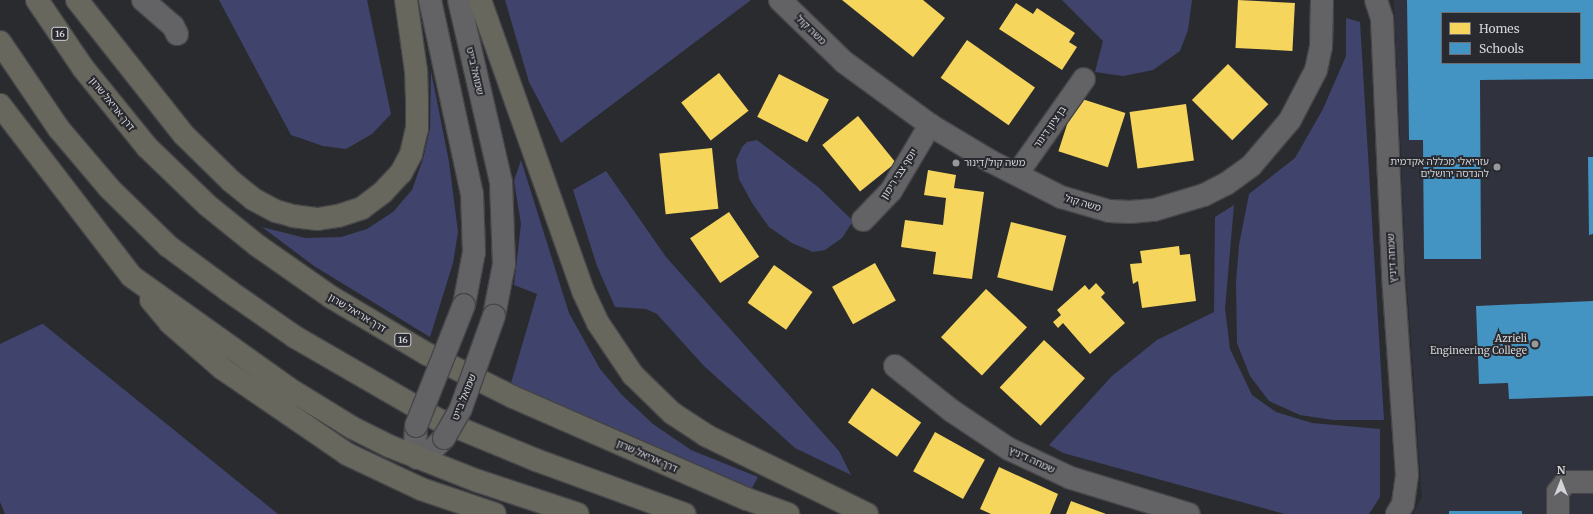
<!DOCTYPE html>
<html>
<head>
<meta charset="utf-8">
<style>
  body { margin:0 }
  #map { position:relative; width:1593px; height:514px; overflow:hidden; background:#2a2b2f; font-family:Merriweather,"Noto Sans Hebrew",serif }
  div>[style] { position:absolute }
  .built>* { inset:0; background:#30323d }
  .green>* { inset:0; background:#40446c }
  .homes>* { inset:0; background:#f6d55c; transform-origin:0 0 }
  .schools>* { inset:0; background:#4393c3; transform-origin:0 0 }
  .roads { filter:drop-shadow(1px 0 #464649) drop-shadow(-1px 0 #464649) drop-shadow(0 1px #464649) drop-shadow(0 -1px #464649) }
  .minor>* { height:22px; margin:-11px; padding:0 11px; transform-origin:11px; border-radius:11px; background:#636366 }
  .highway>* { height:22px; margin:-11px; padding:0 11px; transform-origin:11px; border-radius:11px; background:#67675e }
  .bridges { filter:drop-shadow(1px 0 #464649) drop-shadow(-1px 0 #464649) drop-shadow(0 1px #464649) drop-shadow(0 -1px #464649) }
  .minor-bridge>* { height:22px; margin:-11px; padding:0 11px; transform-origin:11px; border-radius:11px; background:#636366 }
  .dots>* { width:11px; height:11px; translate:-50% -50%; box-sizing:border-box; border:2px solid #292a30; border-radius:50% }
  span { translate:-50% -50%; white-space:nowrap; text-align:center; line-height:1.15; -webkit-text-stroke:4px #292a30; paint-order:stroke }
  .shield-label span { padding:1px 3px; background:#292a30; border:1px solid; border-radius:3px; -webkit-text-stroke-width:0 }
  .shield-label { font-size:9px; color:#d3d4d8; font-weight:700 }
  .street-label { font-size:10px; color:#d3d4d8 }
  .poi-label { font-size:10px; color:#d3d4d8 }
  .right { translate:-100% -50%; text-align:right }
  .left { translate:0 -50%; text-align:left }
  .legend { position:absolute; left:1441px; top:12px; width:140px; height:52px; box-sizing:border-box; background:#292a30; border:1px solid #6d6e73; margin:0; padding:5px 7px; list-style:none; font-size:12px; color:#d3d4d8 }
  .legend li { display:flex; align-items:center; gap:8px; height:20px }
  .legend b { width:20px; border:1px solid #6d6e73 }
  .north { position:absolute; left:1541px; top:462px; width:40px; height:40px; -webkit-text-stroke:3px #292a30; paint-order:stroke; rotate:0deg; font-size:11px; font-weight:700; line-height:16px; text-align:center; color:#d3d4d8 }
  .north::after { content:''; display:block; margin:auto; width:14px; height:18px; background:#d3d4d8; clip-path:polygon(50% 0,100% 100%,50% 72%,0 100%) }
</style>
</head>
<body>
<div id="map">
  <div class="built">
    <div style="clip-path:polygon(evenodd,1394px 0,1593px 0,1593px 514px,1413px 514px,1422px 497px,1406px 271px,1394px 0,1442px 13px,1580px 13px,1580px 63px,1442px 63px,1442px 13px)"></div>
  </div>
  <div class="green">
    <div style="clip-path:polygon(219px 0,367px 0,391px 114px,372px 134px,346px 149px,323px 146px,291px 135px)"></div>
    <div style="clip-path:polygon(505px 0,751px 0,561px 143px,529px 82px)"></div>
    <div style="clip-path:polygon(1062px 0,1192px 0,1188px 30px,1180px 51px,1153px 70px,1123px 76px,1095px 72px,1103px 41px)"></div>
    <div style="clip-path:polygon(1346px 18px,1360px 22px,1384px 420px,1333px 420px,1300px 415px,1269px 401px,1250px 376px,1237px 343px,1236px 282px,1239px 245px,1249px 194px,1295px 158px,1323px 109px,1346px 56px)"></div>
    <div style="clip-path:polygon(431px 71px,449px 162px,458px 232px,453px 263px,430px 337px,314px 266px,262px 227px,305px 238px,341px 237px,367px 229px,393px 212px,412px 190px,423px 159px,430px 129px)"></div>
    <div style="clip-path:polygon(757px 140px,818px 187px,853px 221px,842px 238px,825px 250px,813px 252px,792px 243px,769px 227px,752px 203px,739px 179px,736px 160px,742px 147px,747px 142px)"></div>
    <div style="clip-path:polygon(521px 160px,569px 313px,600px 369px,622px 395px,653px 424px,691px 450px,758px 477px,752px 488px,511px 383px,537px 294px,514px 285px,521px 224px,514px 181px)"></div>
    <div style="clip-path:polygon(606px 171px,666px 257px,839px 451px,851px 475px,795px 448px,704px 366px,657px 314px,646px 309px,615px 307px,597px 266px,573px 190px)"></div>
    <div style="clip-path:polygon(1234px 205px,1225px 309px,1230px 349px,1252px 395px,1276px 412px,1312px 423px,1380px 429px,1380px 497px,1369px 514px,1285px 514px,1063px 453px,1049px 445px,1112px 376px,1157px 340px,1214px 312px,1215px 217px)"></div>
    <div style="clip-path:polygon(42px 324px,43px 324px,278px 514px,5px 514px,0 502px,0 344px)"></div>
  </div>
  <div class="homes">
    <div style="clip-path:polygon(842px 0,923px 0,945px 18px,913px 57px)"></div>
    <div style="left:1238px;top:0;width:57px;height:48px;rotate:3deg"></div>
    <div style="clip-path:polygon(1016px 3px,1033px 14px,1037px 8px,1075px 33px,1069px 42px,1077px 47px,1062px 70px,999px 29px)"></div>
    <div style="left:967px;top:40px;width:83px;height:46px;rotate:35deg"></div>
    <div style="left:1228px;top:64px;width:57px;height:51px;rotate:45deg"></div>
    <div style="left:719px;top:73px;width:48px;height:48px;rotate:52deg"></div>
    <div style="left:779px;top:74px;width:56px;height:48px;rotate:27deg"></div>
    <div style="left:1076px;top:97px;width:52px;height:57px;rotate:18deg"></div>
    <div style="left:1186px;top:104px;width:57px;height:57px;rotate:82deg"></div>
    <div style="left:858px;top:116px;width:60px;height:46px;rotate:51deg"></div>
    <div style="left:712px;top:148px;width:61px;height:53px;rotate:84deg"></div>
    <div style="clip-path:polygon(928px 170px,956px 175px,954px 188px,984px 192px,972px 279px,933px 274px,936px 252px,901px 247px,905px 220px,943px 225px,946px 198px,924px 195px)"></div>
    <div style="left:729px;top:212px;width:54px;height:47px;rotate:56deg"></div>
    <div style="left:1011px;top:222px;width:57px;height:57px;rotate:14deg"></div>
    <div style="clip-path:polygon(1179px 246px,1180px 255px,1190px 254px,1196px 301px,1142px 308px,1138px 281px,1133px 284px,1130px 264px,1142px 263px,1140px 251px)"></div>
    <div style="left:875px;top:263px;width:43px;height:49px;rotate:61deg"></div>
    <div style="left:774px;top:265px;width:47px;height:46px;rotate:35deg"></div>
    <div style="clip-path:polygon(1096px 283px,1105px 293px,1101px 297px,1125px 323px,1090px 354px,1063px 323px,1058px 328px,1053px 322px,1061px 315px,1057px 310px,1085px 285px,1089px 290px)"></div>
    <div style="left:986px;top:289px;width:56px;height:66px;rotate:43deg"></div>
    <div style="left:1044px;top:340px;width:56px;height:65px;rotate:43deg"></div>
    <div style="left:872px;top:388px;width:60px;height:42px;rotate:35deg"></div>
    <div style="left:935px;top:432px;width:57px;height:45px;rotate:29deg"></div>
    <div style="clip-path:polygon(999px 467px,1058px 494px,1050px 514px,991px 514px,980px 509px)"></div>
    <div style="clip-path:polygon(1071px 501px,1106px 514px,1066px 514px)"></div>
  </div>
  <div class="schools">
    <div style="clip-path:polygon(evenodd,1407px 0,1593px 0,1593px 79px,1480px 80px,1481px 259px,1424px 259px,1423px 140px,1409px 140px,1407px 0,1442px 13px,1580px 13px,1580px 63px,1442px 63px,1442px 13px)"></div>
    <div style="clip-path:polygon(1588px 157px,1593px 157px,1593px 234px,1589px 235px)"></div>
    <div style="clip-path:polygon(1593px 301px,1593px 396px,1509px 399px,1508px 383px,1479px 384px,1476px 306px)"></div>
    <div style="left:1449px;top:511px;width:73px;height:3px"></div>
  </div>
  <div class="roads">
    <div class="minor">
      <div style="left:143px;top:0;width:40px;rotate:41deg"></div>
      <div style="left:173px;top:26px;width:9px;rotate:63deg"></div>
      <div style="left:430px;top:0;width:198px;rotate:77.8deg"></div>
      <div style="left:472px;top:194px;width:58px;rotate:88deg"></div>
      <div style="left:474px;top:252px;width:54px;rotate:100.7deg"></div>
      <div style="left:459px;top:0;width:187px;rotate:77deg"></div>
      <div style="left:501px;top:182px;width:82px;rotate:87.9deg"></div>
      <div style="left:504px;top:264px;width:53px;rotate:100.9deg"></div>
      <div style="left:780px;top:0;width:89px;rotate:44.1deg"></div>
      <div style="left:844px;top:62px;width:107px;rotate:36.2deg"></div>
      <div style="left:930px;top:125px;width:70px;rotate:31deg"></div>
      <div style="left:990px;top:161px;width:80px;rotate:26.9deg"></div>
      <div style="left:1061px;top:197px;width:50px;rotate:16.3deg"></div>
      <div style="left:1109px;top:211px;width:21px;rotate:3deg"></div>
      <div style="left:1130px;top:212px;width:24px;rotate:-5deg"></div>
      <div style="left:1154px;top:210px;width:52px;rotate:-16.7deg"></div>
      <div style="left:1204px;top:195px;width:25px;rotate:-27deg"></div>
      <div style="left:1226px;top:184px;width:31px;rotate:-36deg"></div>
      <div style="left:1251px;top:166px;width:60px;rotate:-49.7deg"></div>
      <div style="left:1290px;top:120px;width:56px;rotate:-62.5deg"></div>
      <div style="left:1316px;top:70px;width:24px;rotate:-78deg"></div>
      <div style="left:1321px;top:47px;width:47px;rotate:-88.8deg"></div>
      <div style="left:1376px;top:0;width:20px;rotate:72deg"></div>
      <div style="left:1382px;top:19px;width:256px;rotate:87.5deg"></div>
      <div style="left:1393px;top:275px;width:200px;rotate:86deg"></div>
      <div style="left:1407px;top:475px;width:29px;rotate:98deg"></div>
      <div style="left:1403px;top:504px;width:12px;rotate:121deg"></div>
      <div style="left:1017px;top:174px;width:116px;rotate:-54.8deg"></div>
      <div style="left:863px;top:220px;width:40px;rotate:-46deg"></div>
      <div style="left:891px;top:191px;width:77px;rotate:-59.4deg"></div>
      <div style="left:895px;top:366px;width:73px;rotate:38.3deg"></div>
      <div style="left:952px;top:411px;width:69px;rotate:33.7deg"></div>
      <div style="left:1009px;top:449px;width:68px;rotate:25.1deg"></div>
      <div style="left:1071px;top:478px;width:123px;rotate:17deg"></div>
      <div style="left:416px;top:426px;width:17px;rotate:93deg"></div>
      <div style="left:415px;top:443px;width:15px;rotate:82deg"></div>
      <div style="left:417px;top:458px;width:14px;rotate:-25deg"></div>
      <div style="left:430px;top:452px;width:20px;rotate:-45deg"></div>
      <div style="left:1558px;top:514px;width:22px;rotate:-90deg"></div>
      <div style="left:1558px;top:492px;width:13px;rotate:-51deg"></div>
      <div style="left:1566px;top:482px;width:27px"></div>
    </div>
    <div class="highway">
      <div style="left:37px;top:0;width:82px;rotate:55.9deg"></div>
      <div style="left:83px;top:68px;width:102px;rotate:51deg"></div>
      <div style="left:147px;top:147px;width:83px;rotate:44deg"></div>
      <div style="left:207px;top:205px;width:65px;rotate:38.8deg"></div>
      <div style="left:258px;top:246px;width:89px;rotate:34.9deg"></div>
      <div style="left:331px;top:297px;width:112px;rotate:30.7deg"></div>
      <div style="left:427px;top:354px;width:96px;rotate:26.6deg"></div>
      <div style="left:513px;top:397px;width:255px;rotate:23.6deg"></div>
      <div style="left:747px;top:499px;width:44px;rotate:20.1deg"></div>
      <div style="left:77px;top:0;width:172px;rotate:51.6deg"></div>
      <div style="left:184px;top:135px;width:66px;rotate:44.4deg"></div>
      <div style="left:231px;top:181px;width:28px;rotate:39deg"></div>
      <div style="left:253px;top:199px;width:26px;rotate:28deg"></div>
      <div style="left:276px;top:211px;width:18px;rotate:16deg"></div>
      <div style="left:293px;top:216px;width:25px;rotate:7deg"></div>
      <div style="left:318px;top:219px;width:20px;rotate:-9deg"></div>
      <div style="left:338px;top:216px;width:25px;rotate:-18deg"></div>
      <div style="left:362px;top:208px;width:26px;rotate:-37deg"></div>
      <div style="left:383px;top:192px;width:26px;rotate:-47deg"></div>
      <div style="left:401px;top:173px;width:21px;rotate:-62deg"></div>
      <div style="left:411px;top:154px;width:26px;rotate:-77deg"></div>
      <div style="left:417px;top:129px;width:30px;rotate:-90deg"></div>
      <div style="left:417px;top:99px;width:28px;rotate:-92deg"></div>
      <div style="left:416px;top:71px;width:72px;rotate:-98deg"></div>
      <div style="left:480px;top:0;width:309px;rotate:70.5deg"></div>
      <div style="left:583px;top:291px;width:35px;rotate:65deg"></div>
      <div style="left:598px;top:323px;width:63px;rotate:56.1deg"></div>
      <div style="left:633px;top:375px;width:54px;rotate:44.3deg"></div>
      <div style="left:672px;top:413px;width:42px;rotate:33.3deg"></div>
      <div style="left:707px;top:436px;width:178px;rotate:26deg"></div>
      <div style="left:0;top:42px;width:105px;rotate:55.9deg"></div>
      <div style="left:59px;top:129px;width:77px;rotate:49.7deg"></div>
      <div style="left:109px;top:188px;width:83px;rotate:44.5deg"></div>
      <div style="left:168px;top:246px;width:76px;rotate:36.4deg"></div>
      <div style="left:229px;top:291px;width:80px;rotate:34.9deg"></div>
      <div style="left:295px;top:337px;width:164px;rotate:30deg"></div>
      <div style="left:437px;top:419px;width:107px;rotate:22.5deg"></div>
      <div style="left:536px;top:460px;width:158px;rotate:20deg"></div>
      <div style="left:0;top:105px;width:215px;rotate:52.5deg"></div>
      <div style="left:131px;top:276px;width:193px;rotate:35.5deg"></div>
      <div style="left:288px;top:388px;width:76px;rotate:31.6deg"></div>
      <div style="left:353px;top:428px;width:40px;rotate:26.6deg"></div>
      <div style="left:389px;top:446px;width:96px;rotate:21.5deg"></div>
      <div style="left:478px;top:481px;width:105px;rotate:18.3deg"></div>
      <div style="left:151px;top:300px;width:30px;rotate:50deg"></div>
      <div style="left:170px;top:323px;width:70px;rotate:41deg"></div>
      <div style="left:223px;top:369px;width:150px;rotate:34.4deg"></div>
      <div style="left:347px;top:454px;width:82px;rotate:25.3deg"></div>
      <div style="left:421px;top:489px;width:78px;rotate:18.7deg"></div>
    </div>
  </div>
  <div class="bridges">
    <div class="minor-bridge">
      <div style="left:416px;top:426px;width:130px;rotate:-68.4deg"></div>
      <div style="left:444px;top:438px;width:34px;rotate:-60deg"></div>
      <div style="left:461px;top:408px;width:98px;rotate:-70.3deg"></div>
    </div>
  </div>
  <div class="dots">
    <div style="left:956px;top:163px;background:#98999d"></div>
    <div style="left:1497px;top:167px;background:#98999d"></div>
    <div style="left:1535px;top:344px;background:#98999d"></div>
  </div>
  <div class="shield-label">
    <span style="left:60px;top:34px">16</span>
    <span style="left:403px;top:340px">16</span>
  </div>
  <div class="street-label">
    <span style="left:811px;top:30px;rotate:44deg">משה קול</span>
    <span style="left:475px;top:71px;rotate:77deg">שמואל בייט</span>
    <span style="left:112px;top:104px;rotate:51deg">דרך אריאל שרון</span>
    <span style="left:1050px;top:127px;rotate:-55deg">בן ציון דינור</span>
    <span style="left:899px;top:174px;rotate:-57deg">יוסף צבי רימון</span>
    <span style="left:1083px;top:203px;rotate:16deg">משה קול</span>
    <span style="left:1392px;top:258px;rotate:-93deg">שמחה דיניץ</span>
    <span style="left:357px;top:313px;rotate:31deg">דרך אריאל שרון</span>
    <span style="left:464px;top:397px;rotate:-68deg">שמואל בייט</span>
    <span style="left:647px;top:456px;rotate:24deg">דרך אריאל שרון</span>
    <span style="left:1032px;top:460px;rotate:25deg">שמחה דיניץ</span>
  </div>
  <div class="poi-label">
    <span class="right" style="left:1489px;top:167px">עזריאלי מכללה אקדמית<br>להנדסה ירושלים</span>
    <span class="left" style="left:964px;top:163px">משה קול/דינור</span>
    <span class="right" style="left:1527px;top:344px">Azrieli<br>Engineering College</span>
  </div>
  <ul class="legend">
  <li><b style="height:11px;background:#f6d55c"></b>Homes</li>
  <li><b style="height:11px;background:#4393c3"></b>Schools</li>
  </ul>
  <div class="north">N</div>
</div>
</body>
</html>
